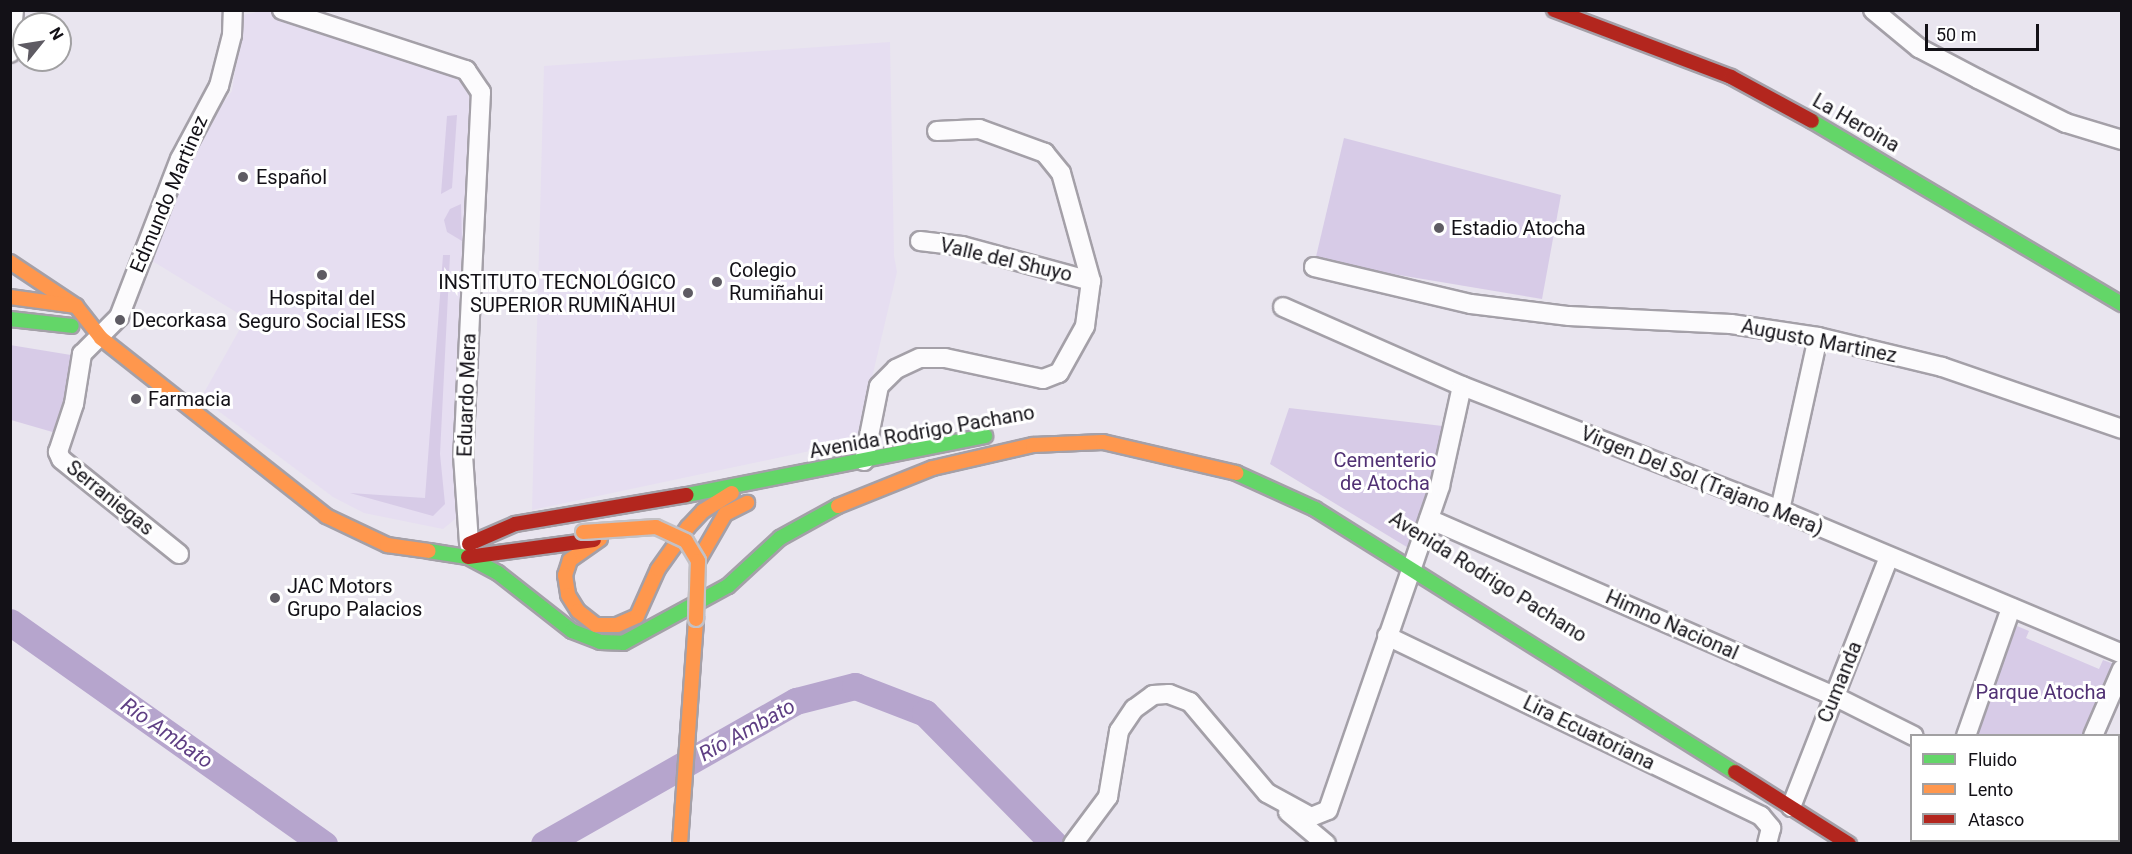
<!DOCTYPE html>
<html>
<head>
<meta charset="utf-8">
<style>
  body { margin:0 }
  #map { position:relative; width:2132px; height:854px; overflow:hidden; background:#e9e5ef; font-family:Roboto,sans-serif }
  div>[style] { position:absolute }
  .built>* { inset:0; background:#e6def1 }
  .green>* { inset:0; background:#d7cbe7 }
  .river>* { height:27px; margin:-13.5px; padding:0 13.5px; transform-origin:13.5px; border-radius:13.5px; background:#b6a5cd }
  .roads { filter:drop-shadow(2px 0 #a4a0a8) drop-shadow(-2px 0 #a4a0a8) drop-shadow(0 2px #a4a0a8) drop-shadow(0 -2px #a4a0a8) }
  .street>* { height:18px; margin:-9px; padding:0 9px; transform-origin:9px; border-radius:9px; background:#fcfbfd }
  .fast>* { height:14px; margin:-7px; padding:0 7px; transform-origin:7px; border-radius:7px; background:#63d668 }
  .slow>* { height:14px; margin:-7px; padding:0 7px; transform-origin:7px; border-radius:7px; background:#ff974d }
  .jam>* { height:14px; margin:-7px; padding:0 7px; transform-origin:7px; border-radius:7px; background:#b3261e }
  .bridges { filter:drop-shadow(2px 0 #c3c1c6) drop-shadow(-2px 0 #c3c1c6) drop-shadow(0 2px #c3c1c6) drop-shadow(0 -2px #c3c1c6) }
  .slow-bridge>* { height:14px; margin:-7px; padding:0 7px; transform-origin:7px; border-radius:7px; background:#ff974d }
  .dots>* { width:16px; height:16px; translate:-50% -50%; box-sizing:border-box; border:3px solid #fff; border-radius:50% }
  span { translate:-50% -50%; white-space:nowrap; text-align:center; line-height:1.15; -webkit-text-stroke:6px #fff; paint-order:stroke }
  .street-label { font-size:20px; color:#131117 }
  .poi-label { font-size:20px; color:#131117 }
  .left { translate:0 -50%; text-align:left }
  .right { translate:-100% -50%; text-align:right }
  .park-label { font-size:20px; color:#513174 }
  .water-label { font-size:21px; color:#5f3f84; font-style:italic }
  .frame { position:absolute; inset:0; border:12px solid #131117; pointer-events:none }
  .legend { position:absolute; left:1910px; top:734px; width:210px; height:108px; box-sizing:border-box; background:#fff; border:2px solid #a1a0a2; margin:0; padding:8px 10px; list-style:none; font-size:18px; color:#131117 }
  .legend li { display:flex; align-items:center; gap:12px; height:30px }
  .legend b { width:30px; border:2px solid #a1a0a2 }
  .north { position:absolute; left:12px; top:12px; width:60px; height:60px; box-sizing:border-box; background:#fff; border:2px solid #a1a0a2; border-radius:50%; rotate:60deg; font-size:16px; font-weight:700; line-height:24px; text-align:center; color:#131117 }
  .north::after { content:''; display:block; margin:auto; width:21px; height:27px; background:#5e5b63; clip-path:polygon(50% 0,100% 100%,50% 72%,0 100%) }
  .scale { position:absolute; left:1925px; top:24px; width:114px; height:27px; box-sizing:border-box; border:3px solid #131117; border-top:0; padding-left:8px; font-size:18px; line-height:21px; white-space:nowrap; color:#131117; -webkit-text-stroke:4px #fff; paint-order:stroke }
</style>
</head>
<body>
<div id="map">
  <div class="built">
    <div style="clip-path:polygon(266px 10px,464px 72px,479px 93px,460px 515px,443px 529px,364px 513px,333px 497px,201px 398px,246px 318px,144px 256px,183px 158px,232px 91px,243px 15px)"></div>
    <div style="clip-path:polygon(890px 42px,894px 256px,897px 272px,857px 441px,532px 510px,544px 66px)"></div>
    <div style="clip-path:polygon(2119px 838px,2121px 844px,1929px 844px,1930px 840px)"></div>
  </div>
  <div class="green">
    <div style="clip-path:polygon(457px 115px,452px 188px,441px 194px,447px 116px)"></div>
    <div style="clip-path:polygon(1344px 138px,1561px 195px,1542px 299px,1315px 261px)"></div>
    <div style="clip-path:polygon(461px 204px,462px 241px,447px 232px,444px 220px,450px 209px)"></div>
    <div style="clip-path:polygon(443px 255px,450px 255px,440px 454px,445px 504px,433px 516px,350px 493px,425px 498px)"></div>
    <div style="clip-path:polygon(10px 345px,77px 356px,56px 433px,11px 420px)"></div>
    <div style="clip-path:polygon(1289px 408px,1451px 427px,1415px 552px,1270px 464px)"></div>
    <div style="clip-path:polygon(2017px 626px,2029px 631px,2026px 638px,2099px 669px,2103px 660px,2114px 664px,2084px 735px,1972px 736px)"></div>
  </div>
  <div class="river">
    <div style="left:10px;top:622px;width:385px;rotate:35.3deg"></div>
    <div style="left:544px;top:844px;width:290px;rotate:-29.6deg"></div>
    <div style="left:796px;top:701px;width:61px;rotate:-14.3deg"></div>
    <div style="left:855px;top:686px;width:75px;rotate:21.1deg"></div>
    <div style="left:925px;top:713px;width:184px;rotate:45.4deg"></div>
  </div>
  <div class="roads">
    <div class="street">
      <div style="left:282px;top:10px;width:194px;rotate:18.1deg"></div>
      <div style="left:466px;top:70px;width:27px;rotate:56deg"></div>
      <div style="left:481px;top:92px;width:363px;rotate:92.8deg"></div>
      <div style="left:463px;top:455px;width:89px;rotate:86.1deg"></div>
      <div style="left:1873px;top:10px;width:60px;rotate:39.6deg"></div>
      <div style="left:1919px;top:48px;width:67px;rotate:27.7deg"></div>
      <div style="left:1978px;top:79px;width:98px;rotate:26.6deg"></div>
      <div style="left:2066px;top:123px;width:59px;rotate:16.9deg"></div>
      <div style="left:10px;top:53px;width:43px;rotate:-84.7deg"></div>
      <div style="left:920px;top:241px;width:42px;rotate:6.8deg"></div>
      <div style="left:962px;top:246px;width:134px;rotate:15.2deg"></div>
      <div style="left:1314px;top:267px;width:161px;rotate:13.3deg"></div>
      <div style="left:1471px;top:304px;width:99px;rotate:7deg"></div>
      <div style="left:1569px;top:316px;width:162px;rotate:2.8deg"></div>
      <div style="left:1731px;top:324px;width:88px;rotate:8.5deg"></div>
      <div style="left:1818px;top:337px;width:128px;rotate:13.6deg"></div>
      <div style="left:1942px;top:367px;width:190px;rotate:19deg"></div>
      <div style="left:1283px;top:307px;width:196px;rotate:23.8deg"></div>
      <div style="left:1462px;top:386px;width:341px;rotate:21.3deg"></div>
      <div style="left:1780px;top:510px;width:371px;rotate:22.8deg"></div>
      <div style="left:864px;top:461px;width:76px;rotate:-78.7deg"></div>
      <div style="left:879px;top:386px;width:24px;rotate:-45deg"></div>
      <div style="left:896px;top:369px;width:26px;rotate:-25deg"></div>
      <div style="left:920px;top:358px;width:25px"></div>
      <div style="left:945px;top:358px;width:100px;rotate:12.1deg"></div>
      <div style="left:1043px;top:379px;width:17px;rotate:-21deg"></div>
      <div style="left:1059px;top:373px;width:54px;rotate:-61deg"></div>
      <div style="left:1085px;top:326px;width:45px;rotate:-82.4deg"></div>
      <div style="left:1091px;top:281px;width:112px;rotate:-105.5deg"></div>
      <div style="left:1061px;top:173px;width:26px;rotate:-129deg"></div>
      <div style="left:1045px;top:153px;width:70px;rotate:-160deg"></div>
      <div style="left:979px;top:129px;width:42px;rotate:177.3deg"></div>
      <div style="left:1780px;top:510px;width:177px;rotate:-77.6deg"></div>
      <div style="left:1429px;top:519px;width:442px;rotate:23.6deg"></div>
      <div style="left:1834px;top:696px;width:89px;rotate:26.6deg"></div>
      <div style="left:179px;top:554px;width:151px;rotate:-141.2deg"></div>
      <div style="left:61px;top:459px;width:8px;rotate:-113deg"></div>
      <div style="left:58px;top:452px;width:51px;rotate:-71.6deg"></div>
      <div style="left:74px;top:404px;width:51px;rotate:-80.9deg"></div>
      <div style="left:82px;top:354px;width:52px;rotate:-45deg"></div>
      <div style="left:119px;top:317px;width:169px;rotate:-68.9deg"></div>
      <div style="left:180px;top:159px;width:83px;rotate:-61.9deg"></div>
      <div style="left:219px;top:86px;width:53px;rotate:-75.7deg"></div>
      <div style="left:232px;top:35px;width:25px;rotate:-88deg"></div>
      <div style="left:1387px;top:636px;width:415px;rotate:25.7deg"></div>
      <div style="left:1761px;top:816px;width:16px;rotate:50deg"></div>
      <div style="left:1771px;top:828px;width:16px;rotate:104deg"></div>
      <div style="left:1966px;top:736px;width:136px;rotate:-70.6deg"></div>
      <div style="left:2093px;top:736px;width:73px;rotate:-66.6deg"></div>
      <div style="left:1791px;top:807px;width:269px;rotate:-68.6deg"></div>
      <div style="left:1288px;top:812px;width:50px;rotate:40.1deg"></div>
      <div style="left:2118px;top:825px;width:4px;rotate:14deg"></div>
      <div style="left:1073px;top:844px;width:59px;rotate:-53.3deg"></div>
      <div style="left:1108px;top:797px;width:67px;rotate:-80.5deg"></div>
      <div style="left:1119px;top:731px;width:27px;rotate:-56deg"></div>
      <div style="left:1134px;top:709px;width:24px;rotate:-36deg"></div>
      <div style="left:1153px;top:695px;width:16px;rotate:-4deg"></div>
      <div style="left:1169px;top:694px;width:22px;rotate:21deg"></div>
      <div style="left:1190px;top:702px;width:119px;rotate:49.8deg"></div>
      <div style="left:1267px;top:793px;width:50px;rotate:28.6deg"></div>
      <div style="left:1311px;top:817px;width:18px;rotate:-22deg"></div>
      <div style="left:1328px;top:810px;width:343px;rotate:-70.9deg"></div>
      <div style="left:1440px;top:486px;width:102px;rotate:-77.6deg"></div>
      <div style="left:1922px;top:844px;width:4px;rotate:-63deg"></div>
    </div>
    <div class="fast">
      <div style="left:1812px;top:121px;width:360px;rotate:30.6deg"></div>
      <div style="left:10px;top:319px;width:62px;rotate:6.4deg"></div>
      <div style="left:1236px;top:473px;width:87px;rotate:24.5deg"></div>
      <div style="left:1315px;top:509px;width:496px;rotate:32.1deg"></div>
      <div style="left:687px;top:495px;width:304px;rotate:-11.2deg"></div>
      <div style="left:429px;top:551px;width:39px;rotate:9deg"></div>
      <div style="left:468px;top:557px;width:34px;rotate:28deg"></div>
      <div style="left:498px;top:573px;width:94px;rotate:38.1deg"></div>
      <div style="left:572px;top:631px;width:30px;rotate:21deg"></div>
      <div style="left:600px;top:642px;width:23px;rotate:2deg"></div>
      <div style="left:623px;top:643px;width:119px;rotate:-28.5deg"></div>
      <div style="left:728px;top:586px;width:71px;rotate:-42.7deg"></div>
      <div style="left:780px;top:538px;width:66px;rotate:-28.9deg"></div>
    </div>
    <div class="slow">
      <div style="left:10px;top:262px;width:79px;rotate:33.7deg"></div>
      <div style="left:76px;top:306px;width:41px;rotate:52deg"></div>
      <div style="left:101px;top:338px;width:287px;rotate:38.3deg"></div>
      <div style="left:326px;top:516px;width:68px;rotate:25.4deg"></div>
      <div style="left:387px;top:545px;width:42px;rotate:8.1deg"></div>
      <div style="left:10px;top:297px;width:67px;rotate:7.8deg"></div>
      <div style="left:838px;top:506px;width:102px;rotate:-21.8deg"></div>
      <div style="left:933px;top:468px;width:103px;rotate:-13deg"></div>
      <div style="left:1033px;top:445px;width:70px;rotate:-2.5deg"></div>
      <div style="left:1103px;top:442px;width:137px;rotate:13.1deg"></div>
      <div style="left:600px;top:539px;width:37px;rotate:145deg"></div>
      <div style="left:570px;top:560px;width:16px;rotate:108deg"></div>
      <div style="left:565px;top:575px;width:20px;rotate:81deg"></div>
      <div style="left:568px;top:595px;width:19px;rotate:58deg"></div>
      <div style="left:578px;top:611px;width:23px;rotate:38deg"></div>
      <div style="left:596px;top:625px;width:21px"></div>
      <div style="left:617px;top:625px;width:22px;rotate:-24deg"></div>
      <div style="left:637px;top:616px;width:51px;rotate:-65.9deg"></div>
      <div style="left:658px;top:569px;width:52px;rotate:-54.5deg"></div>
      <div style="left:688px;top:527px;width:22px;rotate:-47deg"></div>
      <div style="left:703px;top:511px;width:34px;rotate:-32deg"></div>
      <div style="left:698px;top:561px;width:54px;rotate:-60.1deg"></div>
      <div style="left:725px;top:514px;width:25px;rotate:-27deg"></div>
      <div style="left:680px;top:844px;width:226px;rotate:-85.9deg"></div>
    </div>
    <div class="jam">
      <div style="left:1554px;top:10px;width:189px;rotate:20.7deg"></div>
      <div style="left:1731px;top:77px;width:92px;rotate:28.5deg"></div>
      <div style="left:469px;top:544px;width:50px;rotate:-23.5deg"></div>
      <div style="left:515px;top:524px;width:174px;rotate:-9.6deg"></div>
      <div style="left:468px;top:557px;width:127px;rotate:-7.7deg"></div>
      <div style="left:1735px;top:772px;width:135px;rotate:32.3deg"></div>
    </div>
  </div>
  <div class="bridges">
    <div class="slow-bridge">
      <div style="left:583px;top:532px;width:73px;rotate:-3.9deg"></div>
      <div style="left:656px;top:527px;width:33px;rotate:25deg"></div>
      <div style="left:686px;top:541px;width:23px;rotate:59deg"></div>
      <div style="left:698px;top:561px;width:58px;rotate:92deg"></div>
    </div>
  </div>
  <div class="dots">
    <div style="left:243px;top:177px;background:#5e5b63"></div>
    <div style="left:1439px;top:228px;background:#5e5b63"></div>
    <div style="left:322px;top:275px;background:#5e5b63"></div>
    <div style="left:717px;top:282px;background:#5e5b63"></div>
    <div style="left:688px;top:293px;background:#5e5b63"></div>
    <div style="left:120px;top:320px;background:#5e5b63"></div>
    <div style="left:136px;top:399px;background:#5e5b63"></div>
    <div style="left:275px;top:598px;background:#5e5b63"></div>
  </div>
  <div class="street-label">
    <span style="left:1856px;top:123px;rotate:30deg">La Heroina</span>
    <span style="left:169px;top:194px;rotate:-67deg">Edmundo Martinez</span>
    <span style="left:1006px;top:260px;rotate:13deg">Valle del Shuyo</span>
    <span style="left:1819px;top:341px;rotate:11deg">Augusto Martinez</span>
    <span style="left:467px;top:395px;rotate:-88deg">Eduardo Mera</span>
    <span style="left:922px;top:432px;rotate:-10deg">Avenida Rodrigo Pachano</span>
    <span style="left:1702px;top:481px;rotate:22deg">Virgen Del Sol (Trajano Mera)</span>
    <span style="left:110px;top:498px;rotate:39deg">Serraniegas</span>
    <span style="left:1488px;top:577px;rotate:32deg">Avenida Rodrigo Pachano</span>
    <span style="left:1672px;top:625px;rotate:24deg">Himno Nacional</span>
    <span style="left:1840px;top:682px;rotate:-68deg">Cumanda</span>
    <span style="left:1589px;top:733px;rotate:26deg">Lira Ecuatoriana</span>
  </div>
  <div class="poi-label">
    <span class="left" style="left:256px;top:177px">Español</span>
    <span class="left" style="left:1451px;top:228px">Estadio Atocha</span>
    <span class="left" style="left:729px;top:282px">Colegio<br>Rumiñahui</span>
    <span class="right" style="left:676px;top:294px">INSTITUTO TECNOLÓGICO<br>SUPERIOR RUMIÑAHUI</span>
    <span style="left:322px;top:310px">Hospital del<br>Seguro Social IESS</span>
    <span class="left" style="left:132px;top:320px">Decorkasa</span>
    <span class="left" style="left:148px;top:399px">Farmacia</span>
    <span class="left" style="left:287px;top:598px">JAC Motors<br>Grupo Palacios</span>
  </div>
  <div class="park-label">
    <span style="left:1385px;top:472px">Cementerio<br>de Atocha</span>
    <span style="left:2041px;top:692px">Parque Atocha</span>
  </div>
  <div class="water-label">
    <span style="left:747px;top:730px;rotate:-29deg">Río Ambato</span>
    <span style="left:167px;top:733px;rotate:35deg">Río Ambato</span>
  </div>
  <div class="frame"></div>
  <ul class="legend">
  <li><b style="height:8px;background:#63d668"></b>Fluido</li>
  <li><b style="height:8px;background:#ff974d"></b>Lento</li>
  <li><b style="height:8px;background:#b3261e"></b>Atasco</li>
  </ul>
  <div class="north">N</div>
  <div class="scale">50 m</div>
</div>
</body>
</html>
